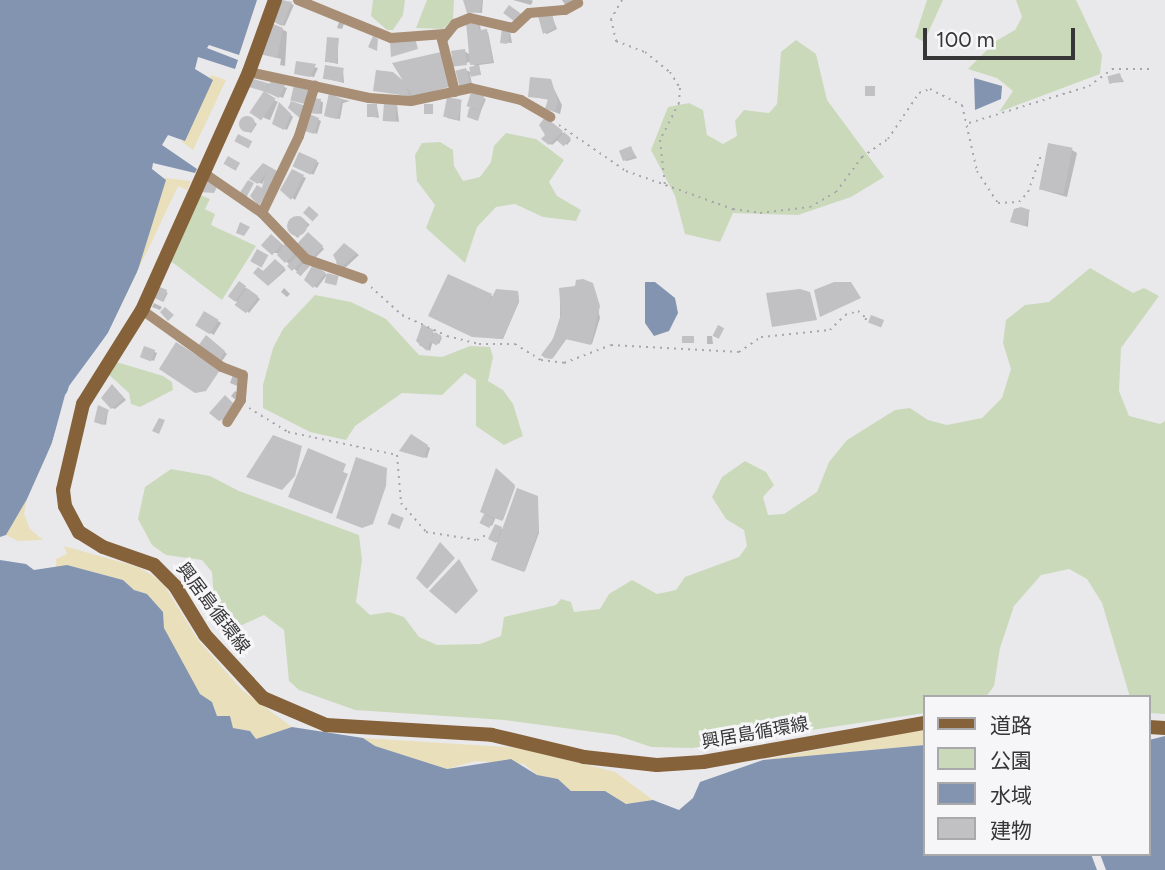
<!DOCTYPE html>
<html>
<head>
<meta charset="utf-8">
<style>
  body { margin:0 }
  #map { position:relative; width:1165px; height:870px; overflow:hidden; background:#e9e9eb; font-family:Figtree,"Noto Sans JP",sans-serif }
  div>[style] { position:absolute }
  .green>* { inset:0; background:#cbd9bb }
  .sand>* { inset:0; background:#e9dfba }
  .water>* { inset:0; background:#8394b0 }
  .pier>* { inset:0; background:#e9e9eb }
  .shadow>* { inset:0; background:#0003; transform-origin:0 0 }
  .building>* { inset:0; background:#c1c1c4; transform-origin:0 0 }
  .round { border-radius:50% }
  .path>* { height:2px; margin-top:-1px; transform-origin:0; background:repeating-linear-gradient(90deg,#a8a8aa 0 2px,transparent 0 7px) }
  .minor>* { height:10px; margin:-5px; padding:0 5px; transform-origin:5px; border-radius:5px; background:#a78e74 }
  .secondary>* { height:14px; margin:-7px; padding:0 7px; transform-origin:7px; border-radius:7px; background:#86623b }
  span { translate:-50% -50%; white-space:nowrap; text-align:center; line-height:1.15; -webkit-text-stroke:6px #f6f6f8; paint-order:stroke }
  .street-label { font-size:18px; color:#363637 }
  .legend { position:absolute; left:923px; top:695px; width:228px; height:161px; box-sizing:border-box; background:#f6f6f8; border:2px solid #a9a9ab; margin:0; padding:9px 12px; list-style:none; font-size:21px; color:#363637 }
  .legend li { display:flex; align-items:center; gap:14px; height:35px }
  .legend b { width:35px; border:2px solid #a9a9ab }
  .scale { position:absolute; left:923px; top:28px; width:152px; height:32px; box-sizing:border-box; border:4px solid #363637; border-top:0; padding-left:9px; font-size:21px; line-height:24px; white-space:nowrap; color:#363637; -webkit-text-stroke:5px #f6f6f8; paint-order:stroke }
</style>
</head>
<body>
<div id="map">
  <div class="green">
    <div style="clip-path:polygon(373px 0,405px 0,403px 15px,393px 30px,387px 30px,371px 16px)"></div>
    <div style="clip-path:polygon(427px 0,454px 0,453px 19px,443px 29px,416px 28px)"></div>
    <div style="clip-path:polygon(927px 0,943px 0,924px 42px,915px 37px)"></div>
    <div style="clip-path:polygon(1016px 0,1076px 0,1102px 55px,1100px 74px,999px 112px,1013px 91px,997px 78px,968px 69px,996px 41px,1015px 30px,1022px 17px)"></div>
    <div style="clip-path:polygon(796px 40px,816px 54px,827px 100px,884px 177px,851px 197px,798px 215px,733px 213px,720px 242px,685px 234px,675px 196px,651px 150px,668px 107px,689px 103px,703px 110px,707px 135px,723px 144px,737px 136px,735px 121px,744px 110px,769px 113px,777px 104px,781px 52px)"></div>
    <div style="clip-path:polygon(506px 133px,536px 139px,564px 160px,549px 182px,557px 196px,581px 210px,576px 221px,543px 217px,515px 204px,496px 207px,477px 227px,465px 263px,426px 228px,435px 205px,417px 181px,415px 155px,422px 143px,440px 142px,453px 150px,454px 166px,463px 181px,480px 177px,491px 162px,494px 146px)"></div>
    <div style="clip-path:polygon(198px 194px,210px 199px,205px 209px,215px 214px,211px 225px,256px 246px,222px 300px,168px 259px)"></div>
    <div style="clip-path:polygon(1090px 268px,1133px 293px,1144px 288px,1159px 296px,1121px 348px,1119px 391px,1129px 416px,1160px 424px,1165px 421px,1165px 714px,1149px 713px,1149px 697px,1130px 697px,1102px 603px,1087px 579px,1069px 569px,1041px 575px,1014px 606px,1000px 648px,994px 686px,986px 697px,925px 697px,925px 713px,692px 748px,651px 747px,616px 735px,504px 720px,355px 710px,299px 690px,289px 681px,284px 630px,264px 615px,242px 625px,231px 624px,214px 600px,212px 572px,202px 560px,166px 555px,152px 545px,138px 519px,145px 487px,171px 469px,210px 476px,239px 491px,359px 535px,362px 560px,356px 602px,370px 615px,389px 612px,404px 617px,419px 637px,437px 645px,480px 644px,501px 636px,504px 617px,556px 605px,561px 599px,571px 602px,574px 612px,600px 609px,609px 594px,632px 580px,657px 594px,676px 590px,685px 577px,739px 557px,747px 546px,744px 530px,726px 519px,712px 497px,722px 477px,745px 461px,766px 472px,774px 485px,763px 497px,768px 515px,784px 514px,817px 492px,829px 462px,847px 440px,895px 410px,910px 408px,928px 420px,947px 425px,982px 418px,1002px 398px,1011px 369px,1003px 343px,1006px 320px,1025px 305px,1049px 302px)"></div>
    <div style="clip-path:polygon(315px 295px,351px 302px,386px 319px,419px 355px,442px 357px,470px 346px,490px 347px,493px 357px,488px 381px,503px 390px,513px 404px,523px 436px,504px 445px,476px 426px,476px 380px,465px 373px,442px 395px,402px 393px,355px 426px,346px 440px,310px 432px,263px 408px,263px 385px,273px 348px,283px 329px)"></div>
    <div style="clip-path:polygon(113px 361px,163px 376px,172px 382px,173px 390px,140px 407px,131px 404px,129px 393px,107px 373px)"></div>
  </div>
  <div class="sand">
    <div style="clip-path:polygon(211px 75px,226px 80px,193px 150px,182px 142px)"></div>
    <div style="clip-path:polygon(165px 178px,191px 181px,187px 190px,178px 186px,137px 273px)"></div>
    <div style="clip-path:polygon(27px 499px,24px 514px,30px 529px,43px 540px,18px 541px,6px 535px)"></div>
    <div style="clip-path:polygon(64px 546px,138px 567px,152px 575px,164px 585px,198px 640px,242px 690px,292px 727px,256px 739px,250px 731px,233px 728px,217px 716px,212px 702px,200px 694px,183px 667px,164px 628px,163px 612px,147px 594px,134px 590px,123px 580px,67px 565px,56px 569px,56px 559px,67px 554px)"></div>
    <div style="clip-path:polygon(925px 731px,925px 745px,763px 760px,910px 732px)"></div>
    <div style="clip-path:polygon(363px 738px,521px 748px,615px 772px,653px 800px,626px 804px,605px 791px,571px 791px,558px 779px,537px 775px,524px 764px,475px 761px,447px 769px,375px 746px)"></div>
  </div>
  <div class="water">
    <div style="clip-path:polygon(0 0,257px 0,239px 55px,209px 45px,207px 48px,238px 60px,235px 69px,198px 57px,195px 69px,213px 80px,185px 141px,168px 135px,162px 145px,197px 169px,195px 173px,153px 163px,152px 169px,166px 180px,137px 273px,108px 333px,69px 386px,52px 443px,27px 499px,6px 535px,0 537px)"></div>
    <div style="clip-path:polygon(974px 78px,1002px 86px,1001px 99px,975px 110px)"></div>
    <div style="clip-path:polygon(645px 282px,655px 282px,675px 298px,678px 313px,669px 331px,654px 336px,645px 323px)"></div>
    <div style="clip-path:polygon(0 560px,26px 564px,34px 570px,67px 565px,123px 580px,134px 590px,147px 594px,163px 612px,164px 628px,200px 694px,212px 702px,217px 716px,230px 716px,233px 728px,250px 731px,256px 739px,292px 727px,363px 738px,375px 746px,447px 769px,511px 759px,537px 775px,558px 779px,571px 791px,605px 791px,626px 804px,653px 800px,679px 810px,693px 798px,700px 782px,763px 760px,925px 745px,925px 854px,1091px 854px,1097px 870px,0 870px)"></div>
    <div style="clip-path:polygon(1165px 736px,1165px 870px,1106px 870px,1100px 854px,1149px 854px,1149px 740px)"></div>
  </div>
  <div class="pier">
    <div style="clip-path:polygon(147px 251px,126px 307px,68px 396px,55px 444px,25px 509px,52px 443px,65px 395px,108px 333px)"></div>
  </div>
  <div class="shadow">
    <div style="left:283px;top:0;width:12px;height:23px;rotate:24deg"></div>
    <div style="clip-path:polygon(466px 0,483px 0,482px 13px,468px 12px)"></div>
    <div style="clip-path:polygon(513px 0,531px 0,533px 1px,531px 5px)"></div>
    <div style="clip-path:polygon(562px 0,577px 0,566px 6px)"></div>
    <div style="clip-path:polygon(551px 14px,557px 29px,547px 34px,545px 33px)"></div>
    <div style="clip-path:polygon(339px 22px,344px 24px,342px 29px,337px 28px)"></div>
    <div style="clip-path:polygon(468px 24px,480px 24px,481px 32px,488px 32px,494px 63px,479px 65px,481px 75px,470px 74px,472px 84px,463px 86px,466px 70px,472px 73px,477px 67px,469px 62px,456px 66px,464px 51px,471px 55px)"></div>
    <div style="clip-path:polygon(282px 29px,287px 32px,285px 66px,280px 65px,281px 59px,261px 53px)"></div>
    <div style="clip-path:polygon(510px 32px,512px 43px,501px 42px)"></div>
    <div style="clip-path:polygon(338px 40px,338px 64px,329px 62px,326px 61px)"></div>
    <div style="clip-path:polygon(298px 63px,318px 68px,314px 77px,298px 74px)"></div>
    <div style="clip-path:polygon(343px 70px,344px 83px,324px 78px)"></div>
    <div style="clip-path:polygon(377px 72px,407px 86px,414px 97px,375px 90px)"></div>
    <div style="clip-path:polygon(1120px 75px,1124px 82px,1110px 83px)"></div>
    <div style="clip-path:polygon(550px 81px,562px 105px,560px 114px,552px 111px,550px 100px,529px 96px)"></div>
    <div style="clip-path:polygon(272px 83px,287px 88px,283px 98px,252px 87px)"></div>
    <div style="clip-path:polygon(472px 95px,486px 99px,477px 120px,469px 117px)"></div>
    <div style="left:264px;top:96px;width:15px;height:20px;rotate:23deg"></div>
    <div style="clip-path:polygon(330px 96px,350px 101px,343px 103px,340px 119px,328px 117px)"></div>
    <div style="clip-path:polygon(311px 100px,323px 102px,322px 114px,308px 111px,304px 119px,295px 114px,296px 110px,310px 111px)"></div>
    <div style="clip-path:polygon(461px 101px,460px 121px,447px 118px)"></div>
    <div style="clip-path:polygon(397px 105px,399px 122px,385px 119px)"></div>
    <div style="clip-path:polygon(282px 106px,293px 117px,287px 130px,274px 124px)"></div>
    <div style="clip-path:polygon(377px 106px,379px 118px,368px 116px)"></div>
    <div style="clip-path:polygon(246px 116px,257px 124px,251px 133px,240px 128px)"></div>
    <div style="clip-path:polygon(310px 116px,321px 121px,317px 134px,305px 129px)"></div>
    <div style="clip-path:polygon(549px 121px,571px 140px,567px 145px,559px 139px,552px 145px,544px 139px)"></div>
    <div style="clip-path:polygon(631px 148px,637px 158px,627px 161px,624px 160px)"></div>
    <div style="clip-path:polygon(1072px 150px,1077px 153px,1067px 197px,1039px 189px)"></div>
    <div style="left:300px;top:154px;width:21px;height:13px;rotate:25deg"></div>
    <div style="clip-path:polygon(264px 166px,280px 175px,266px 177px,262px 184px,251px 178px)"></div>
    <div style="clip-path:polygon(292px 171px,306px 178px,295px 200px,282px 190px)"></div>
    <div style="clip-path:polygon(1029px 212px,1028px 227px,1015px 223px)"></div>
    <div style="left:300px;top:216px;width:13px;height:18px;rotate:42deg"></div>
    <div style="clip-path:polygon(311px 236px,324px 249px,315px 258px,312px 257px)"></div>
    <div style="clip-path:polygon(274px 238px,310px 266px,301px 275px,277px 253px,272px 253px)"></div>
    <div style="clip-path:polygon(344px 245px,359px 255px,344px 269px,336px 263px)"></div>
    <div style="clip-path:polygon(278px 263px,286px 270px,269px 285px,255px 273px,264px 273px)"></div>
    <div style="clip-path:polygon(313px 266px,327px 275px,317px 288px,314px 286px)"></div>
    <div style="clip-path:polygon(449px 276px,494px 297px,518px 293px,519px 302px,503px 339px,475px 336px)"></div>
    <div style="clip-path:polygon(239px 283px,260px 299px,249px 313px,235px 300px)"></div>
    <div style="clip-path:polygon(593px 286px,600px 318px,592px 344px,567px 338px,553px 358px,544px 355px,560px 326px,560px 289px)"></div>
    <div style="left:158px;top:288px;width:11px;height:10px;rotate:27deg"></div>
    <div style="clip-path:polygon(284px 288px,290px 294px,287px 297px,281px 292px)"></div>
    <div style="clip-path:polygon(154px 303px,162px 307px,160px 310px,152px 307px)"></div>
    <div style="left:205px;top:313px;width:19px;height:14px;rotate:32deg"></div>
    <div style="clip-path:polygon(423px 327px,442px 338px,439px 344px,433px 341px,430px 351px,419px 345px)"></div>
    <div style="clip-path:polygon(707px 336px,712px 336px,713px 344px,707px 344px)"></div>
    <div style="clip-path:polygon(210px 339px,227px 354px,222px 361px,200px 346px)"></div>
    <div style="clip-path:polygon(145px 348px,157px 353px,154px 361px,145px 357px)"></div>
    <div style="clip-path:polygon(233px 375px,240px 377px,240px 387px,230px 383px)"></div>
    <div style="clip-path:polygon(115px 388px,126px 400px,115px 409px,112px 408px)"></div>
    <div style="clip-path:polygon(235px 391px,240px 395px,237px 401px,231px 396px)"></div>
    <div style="clip-path:polygon(108px 411px,106px 425px,99px 423px)"></div>
    <div style="clip-path:polygon(411px 436px,430px 448px,427px 458px,404px 452px)"></div>
    <div style="clip-path:polygon(498px 471px,515px 487px,503px 520px,496px 517px,492px 526px,482px 522px)"></div>
    <div style="clip-path:polygon(518px 490px,538px 498px,539px 533px,525px 571px,494px 560px,500px 543px,490px 539px,496px 526px,504px 530px)"></div>
  </div>
  <div class="building">
    <div style="clip-path:polygon(281px 0,292px 2px,282px 26px,272px 21px)"></div>
    <div style="clip-path:polygon(463px 0,482px 0,480px 12px,467px 13px)"></div>
    <div style="left:509px;top:5px;width:17px;height:10px;rotate:36deg"></div>
    <div style="clip-path:polygon(552px 12px,555px 28px,543px 34px,538px 16px)"></div>
    <div style="clip-path:polygon(477px 20px,479px 30px,487px 29px,492px 62px,470px 65px,466px 22px)"></div>
    <div style="clip-path:polygon(271px 23px,283px 28px,277px 58px,259px 54px)"></div>
    <div style="clip-path:polygon(502px 28px,511px 30px,507px 44px,500px 43px)"></div>
    <div style="clip-path:polygon(373px 36px,378px 39px,377px 51px,368px 47px)"></div>
    <div style="left:327px;top:37px;width:12px;height:25px;rotate:5deg"></div>
    <div style="clip-path:polygon(415px 38px,418px 49px,391px 57px,390px 41px)"></div>
    <div style="left:465px;top:49px;width:16px;height:14px;rotate:83deg"></div>
    <div style="clip-path:polygon(441px 52px,449px 87px,413px 97px,392px 63px)"></div>
    <div style="clip-path:polygon(296px 61px,316px 64px,310px 77px,294px 74px)"></div>
    <div style="left:325px;top:65px;width:19px;height:14px;rotate:9deg"></div>
    <div style="left:479px;top:65px;width:10px;height:10px;rotate:79deg"></div>
    <div style="left:466px;top:68px;width:16px;height:11px;rotate:75deg"></div>
    <div style="clip-path:polygon(376px 70px,393px 72px,405px 82px,409px 96px,373px 91px)"></div>
    <div style="left:1120px;top:73px;width:8px;height:13px;rotate:76deg"></div>
    <div style="clip-path:polygon(530px 77px,551px 79px,558px 102px,555px 112px,545px 109px,548px 99px,528px 97px)"></div>
    <div style="left:250px;top:78px;width:19px;height:9px;rotate:16deg"></div>
    <div style="clip-path:polygon(271px 81px,285px 85px,279px 98px,266px 92px)"></div>
    <div style="left:294px;top:85px;width:17px;height:16px;rotate:13deg"></div>
    <div style="left:865px;top:86px;width:10px;height:10px"></div>
    <div style="left:264px;top:91px;width:14px;height:26px;rotate:34deg"></div>
    <div style="left:471px;top:92px;width:14px;height:15px;rotate:17deg"></div>
    <div style="clip-path:polygon(329px 93px,342px 99px,337px 119px,324px 116px)"></div>
    <div style="left:447px;top:97px;width:15px;height:20px;rotate:11deg"></div>
    <div style="clip-path:polygon(312px 98px,321px 99px,319px 114px,308px 113px)"></div>
    <div style="clip-path:polygon(291px 101px,306px 106px,301px 119px,288px 108px)"></div>
    <div style="clip-path:polygon(279px 102px,291px 114px,284px 130px,272px 124px)"></div>
    <div style="left:384px;top:102px;width:13px;height:19px;rotate:4deg"></div>
    <div style="left:367px;top:104px;width:10px;height:13px"></div>
    <div style="left:424px;top:104px;width:9px;height:10px"></div>
    <div style="clip-path:polygon(469px 108px,481px 111px,478px 121px,467px 117px)"></div>
    <div style="clip-path:polygon(309px 114px,319px 118px,314px 134px,302px 130px)"></div>
    <div class="round" style="left:239px;top:116px;width:16px;height:16px"></div>
    <div style="clip-path:polygon(545px 117px,563px 131px,549px 145px,541px 139px,545px 135px,539px 125px)"></div>
    <div style="left:564px;top:132px;width:9px;height:11px;rotate:41deg"></div>
    <div style="left:238px;top:134px;width:16px;height:8px;rotate:27deg"></div>
    <div style="left:1048px;top:143px;width:25px;height:47px;rotate:11deg"></div>
    <div style="left:631px;top:146px;width:11px;height:13px;rotate:68deg"></div>
    <div style="left:299px;top:152px;width:20px;height:16px;rotate:24deg"></div>
    <div style="left:228px;top:156px;width:14px;height:9px;rotate:30deg"></div>
    <div style="clip-path:polygon(263px 163px,279px 172px,259px 206px,250px 196px,257px 185px,262px 188px,266px 173px,258px 184px,249px 179px)"></div>
    <div style="clip-path:polygon(292px 169px,304px 175px,291px 200px,280px 190px)"></div>
    <div style="clip-path:polygon(205px 179px,218px 185px,214px 193px,199px 192px)"></div>
    <div style="clip-path:polygon(248px 180px,254px 183px,246px 198px,239px 194px)"></div>
    <div style="left:309px;top:206px;width:13px;height:9px;rotate:42deg"></div>
    <div style="clip-path:polygon(1021px 207px,1030px 210px,1025px 226px,1010px 222px,1014px 209px)"></div>
    <div class="round" style="left:287px;top:216px;width:20px;height:20px"></div>
    <div style="clip-path:polygon(240px 222px,250px 227px,244px 236px,236px 233px)"></div>
    <div style="left:308px;top:232px;width:21px;height:17px;rotate:43deg"></div>
    <div style="left:271px;top:234px;width:15px;height:15px;rotate:42deg"></div>
    <div style="clip-path:polygon(285px 243px,295px 253px,285px 263px,277px 255px)"></div>
    <div style="clip-path:polygon(344px 243px,357px 253px,340px 268px,333px 255px)"></div>
    <div style="left:257px;top:249px;width:13px;height:14px;rotate:29deg"></div>
    <div style="left:299px;top:254px;width:7px;height:17px;rotate:45deg"></div>
    <div style="clip-path:polygon(275px 259px,285px 268px,268px 286px,253px 273px,258px 267px,263px 271px)"></div>
    <div style="left:306px;top:260px;width:6px;height:16px;rotate:39deg"></div>
    <div style="clip-path:polygon(313px 264px,326px 273px,313px 288px,304px 280px)"></div>
    <div style="left:327px;top:273px;width:12px;height:10px;rotate:14deg"></div>
    <div style="clip-path:polygon(448px 274px,492px 294px,486px 309px,496px 289px,518px 291px,519px 301px,502px 339px,472px 337px,428px 316px)"></div>
    <div style="clip-path:polygon(583px 279px,593px 283px,600px 306px,591px 345px,565px 339px,552px 359px,545px 358px,541px 355px,553px 339px,561px 314px,559px 288px,575px 286px,576px 280px)"></div>
    <div style="left:239px;top:281px;width:9px;height:19px;rotate:36deg"></div>
    <div style="clip-path:polygon(834px 282px,851px 282px,861px 298px,820px 317px,814px 290px)"></div>
    <div style="left:157px;top:286px;width:11px;height:12px;rotate:22deg"></div>
    <div style="left:247px;top:288px;width:14px;height:21px;rotate:36deg"></div>
    <div style="clip-path:polygon(800px 289px,810px 292px,817px 320px,772px 327px,766px 293px)"></div>
    <div style="clip-path:polygon(165px 307px,174px 315px,168px 321px,160px 312px)"></div>
    <div style="left:204px;top:311px;width:17px;height:17px;rotate:31deg"></div>
    <div style="left:871px;top:315px;width:14px;height:8px;rotate:21deg"></div>
    <div style="clip-path:polygon(422px 324px,434px 330px,427px 351px,416px 341px)"></div>
    <div style="left:718px;top:325px;width:7px;height:12px;rotate:27deg"></div>
    <div style="left:435px;top:332px;width:8px;height:11px;rotate:30deg"></div>
    <div style="clip-path:polygon(206px 335px,225px 351px,219px 361px,198px 346px)"></div>
    <div style="left:682px;top:336px;width:12px;height:7px"></div>
    <div style="clip-path:polygon(176px 342px,220px 370px,206px 391px,195px 393px,159px 369px)"></div>
    <div style="left:144px;top:346px;width:12px;height:12px;rotate:20deg"></div>
    <div style="clip-path:polygon(112px 384px,124px 398px,111px 409px,101px 398px)"></div>
    <div style="clip-path:polygon(225px 395px,234px 404px,225px 419px,219px 421px,209px 413px)"></div>
    <div style="clip-path:polygon(98px 405px,109px 410px,103px 425px,94px 422px)"></div>
    <div style="clip-path:polygon(159px 418px,165px 420px,159px 434px,152px 431px)"></div>
    <div style="clip-path:polygon(411px 434px,428px 445px,424px 458px,399px 451px)"></div>
    <div style="clip-path:polygon(273px 435px,302px 446px,295px 476px,282px 490px,246px 477px)"></div>
    <div style="clip-path:polygon(308px 448px,346px 464px,343px 472px,348px 474px,332px 514px,288px 497px)"></div>
    <div style="clip-path:polygon(356px 457px,387px 468px,386px 486px,373px 524px,362px 528px,336px 518px)"></div>
    <div style="clip-path:polygon(496px 468px,515px 485px,502px 521px,480px 512px)"></div>
    <div style="clip-path:polygon(517px 488px,538px 496px,538px 532px,524px 572px,491px 560px)"></div>
    <div style="left:392px;top:513px;width:13px;height:12px;rotate:23deg"></div>
    <div style="left:484px;top:514px;width:11px;height:10px;rotate:27deg"></div>
    <div style="clip-path:polygon(495px 524px,502px 527px,496px 543px,488px 539px)"></div>
    <div style="clip-path:polygon(440px 542px,455px 558px,427px 589px,416px 578px)"></div>
    <div style="clip-path:polygon(459px 559px,478px 591px,456px 614px,429px 591px)"></div>
  </div>
  <div class="path">
    <div style="left:622px;top:0;width:22px;rotate:120deg"></div>
    <div style="left:611px;top:19px;width:23px;rotate:77deg"></div>
    <div style="left:616px;top:41px;width:31px;rotate:21deg"></div>
    <div style="left:645px;top:52px;width:32px;rotate:39deg"></div>
    <div style="left:670px;top:72px;width:19px;rotate:58deg"></div>
    <div style="left:680px;top:88px;width:15px;rotate:94deg"></div>
    <div style="left:679px;top:103px;width:42px;rotate:117.2deg"></div>
    <div style="left:660px;top:140px;width:46px;rotate:83.8deg"></div>
    <div style="left:969px;top:123px;width:126px;rotate:-17.1deg"></div>
    <div style="left:1089px;top:86px;width:29px;rotate:-36deg"></div>
    <div style="left:1112px;top:69px;width:41px"></div>
    <div style="left:559px;top:125px;width:81px;rotate:34.5deg"></div>
    <div style="left:626px;top:171px;width:114px;rotate:19.6deg"></div>
    <div style="left:733px;top:209px;width:27px;rotate:8deg"></div>
    <div style="left:760px;top:213px;width:50px;rotate:-6.8deg"></div>
    <div style="left:810px;top:207px;width:30px;rotate:-30deg"></div>
    <div style="left:836px;top:192px;width:44px;rotate:-53.4deg"></div>
    <div style="left:862px;top:157px;width:32px;rotate:-35deg"></div>
    <div style="left:888px;top:139px;width:55px;rotate:-56deg"></div>
    <div style="left:919px;top:93px;width:12px;rotate:-20deg"></div>
    <div style="left:930px;top:89px;width:36px;rotate:27deg"></div>
    <div style="left:962px;top:105px;width:68px;rotate:77.2deg"></div>
    <div style="left:977px;top:171px;width:38px;rotate:57deg"></div>
    <div style="left:998px;top:203px;width:21px;rotate:-3deg"></div>
    <div style="left:1019px;top:202px;width:13px;rotate:-48deg"></div>
    <div style="left:1028px;top:192px;width:41px;rotate:-70.3deg"></div>
    <div style="left:371px;top:287px;width:42px;rotate:42.1deg"></div>
    <div style="left:402px;top:315px;width:50px;rotate:25deg"></div>
    <div style="left:447px;top:336px;width:33px;rotate:14deg"></div>
    <div style="left:479px;top:344px;width:36px"></div>
    <div style="left:515px;top:344px;width:31px;rotate:32deg"></div>
    <div style="left:541px;top:360px;width:23px;rotate:7deg"></div>
    <div style="left:564px;top:363px;width:50px;rotate:-21deg"></div>
    <div style="left:611px;top:345px;width:128px;rotate:3.1deg"></div>
    <div style="left:739px;top:352px;width:27px;rotate:-34deg"></div>
    <div style="left:761px;top:337px;width:69px;rotate:-5.8deg"></div>
    <div style="left:830px;top:330px;width:21px;rotate:-45deg"></div>
    <div style="left:845px;top:315px;width:14px;rotate:-17deg"></div>
    <div style="left:858px;top:311px;width:11px;rotate:41deg"></div>
    <div style="left:866px;top:318px;width:7px;rotate:98deg"></div>
    <div style="left:249px;top:408px;width:46px;rotate:31.6deg"></div>
    <div style="left:288px;top:432px;width:111px;rotate:11.9deg"></div>
    <div style="left:397px;top:455px;width:48px;rotate:85.2deg"></div>
    <div style="left:401px;top:503px;width:38px;rotate:49deg"></div>
    <div style="left:426px;top:532px;width:52px;rotate:8.9deg"></div>
    <div style="left:477px;top:540px;width:10px;rotate:-29deg"></div>
  </div>
  <div class="minor">
    <div style="left:298px;top:0;width:100px;rotate:22.2deg"></div>
    <div style="left:391px;top:38px;width:54px;rotate:-4.2deg"></div>
    <div style="left:249px;top:72px;width:123px;rotate:12.2deg"></div>
    <div style="left:369px;top:98px;width:42px;rotate:4.1deg"></div>
    <div style="left:411px;top:101px;width:61px;rotate:-12.2deg"></div>
    <div style="left:471px;top:88px;width:51px;rotate:13.5deg"></div>
    <div style="left:521px;top:100px;width:34px;rotate:30deg"></div>
    <div style="left:455px;top:92px;width:54px;rotate:-104deg"></div>
    <div style="left:442px;top:40px;width:21px;rotate:-51deg"></div>
    <div style="left:455px;top:24px;width:16px;rotate:-22deg"></div>
    <div style="left:470px;top:18px;width:44px;rotate:13.1deg"></div>
    <div style="left:513px;top:28px;width:22px;rotate:-43deg"></div>
    <div style="left:529px;top:13px;width:36px;rotate:-5deg"></div>
    <div style="left:565px;top:10px;width:15px;rotate:-28deg"></div>
    <div style="left:204px;top:173px;width:70px;rotate:34.6deg"></div>
    <div style="left:262px;top:213px;width:64px;rotate:46.3deg"></div>
    <div style="left:306px;top:259px;width:60px;rotate:19.3deg"></div>
    <div style="left:262px;top:213px;width:85px;rotate:-64.3deg"></div>
    <div style="left:299px;top:136px;width:53px;rotate:-72.6deg"></div>
    <div style="left:142px;top:310px;width:98px;rotate:35.5deg"></div>
    <div style="left:222px;top:367px;width:22px;rotate:21deg"></div>
    <div style="left:243px;top:375px;width:25px;rotate:95deg"></div>
    <div style="left:241px;top:400px;width:26px;rotate:122deg"></div>
  </div>
  <div class="secondary">
    <div style="left:275px;top:0;width:77px;rotate:109.9deg"></div>
    <div style="left:249px;top:72px;width:261px;rotate:114.2deg"></div>
    <div style="left:142px;top:310px;width:111px;rotate:122.1deg"></div>
    <div style="left:83px;top:404px;width:88px;rotate:103.1deg"></div>
    <div style="left:63px;top:490px;width:16px;rotate:83deg"></div>
    <div style="left:65px;top:506px;width:30px;rotate:62deg"></div>
    <div style="left:79px;top:532px;width:28px;rotate:32deg"></div>
    <div style="left:103px;top:547px;width:54px;rotate:19.4deg"></div>
    <div style="left:154px;top:565px;width:30px;rotate:45deg"></div>
    <div style="left:175px;top:586px;width:57px;rotate:58.5deg"></div>
    <div style="left:205px;top:635px;width:86px;rotate:47.4deg"></div>
    <div style="left:263px;top:698px;width:69px;rotate:23.2deg"></div>
    <div style="left:326px;top:725px;width:166px;rotate:3.4deg"></div>
    <div style="left:492px;top:735px;width:95px;rotate:13.4deg"></div>
    <div style="left:584px;top:757px;width:73px;rotate:6.3deg"></div>
    <div style="left:657px;top:765px;width:46px;rotate:-3.7deg"></div>
    <div style="left:703px;top:762px;width:225px;rotate:-10deg"></div>
    <div style="left:1149px;top:727px;width:16px;rotate:4deg"></div>
  </div>
  <div class="street-label">
    <span style="left:213px;top:608px;rotate:53deg">興居島循環線</span>
    <span style="left:755px;top:733px;rotate:-10deg">興居島循環線</span>
  </div>
  <ul class="legend">
  <li><b style="height:9px;background:#86623b"></b>道路</li>
  <li><b style="height:19px;background:#cbd9bb"></b>公園</li>
  <li><b style="height:19px;background:#8394b0"></b>水域</li>
  <li><b style="height:19px;background:#c1c1c4"></b>建物</li>
  </ul>
  <div class="scale">100 m</div>
</div>
</body>
</html>
